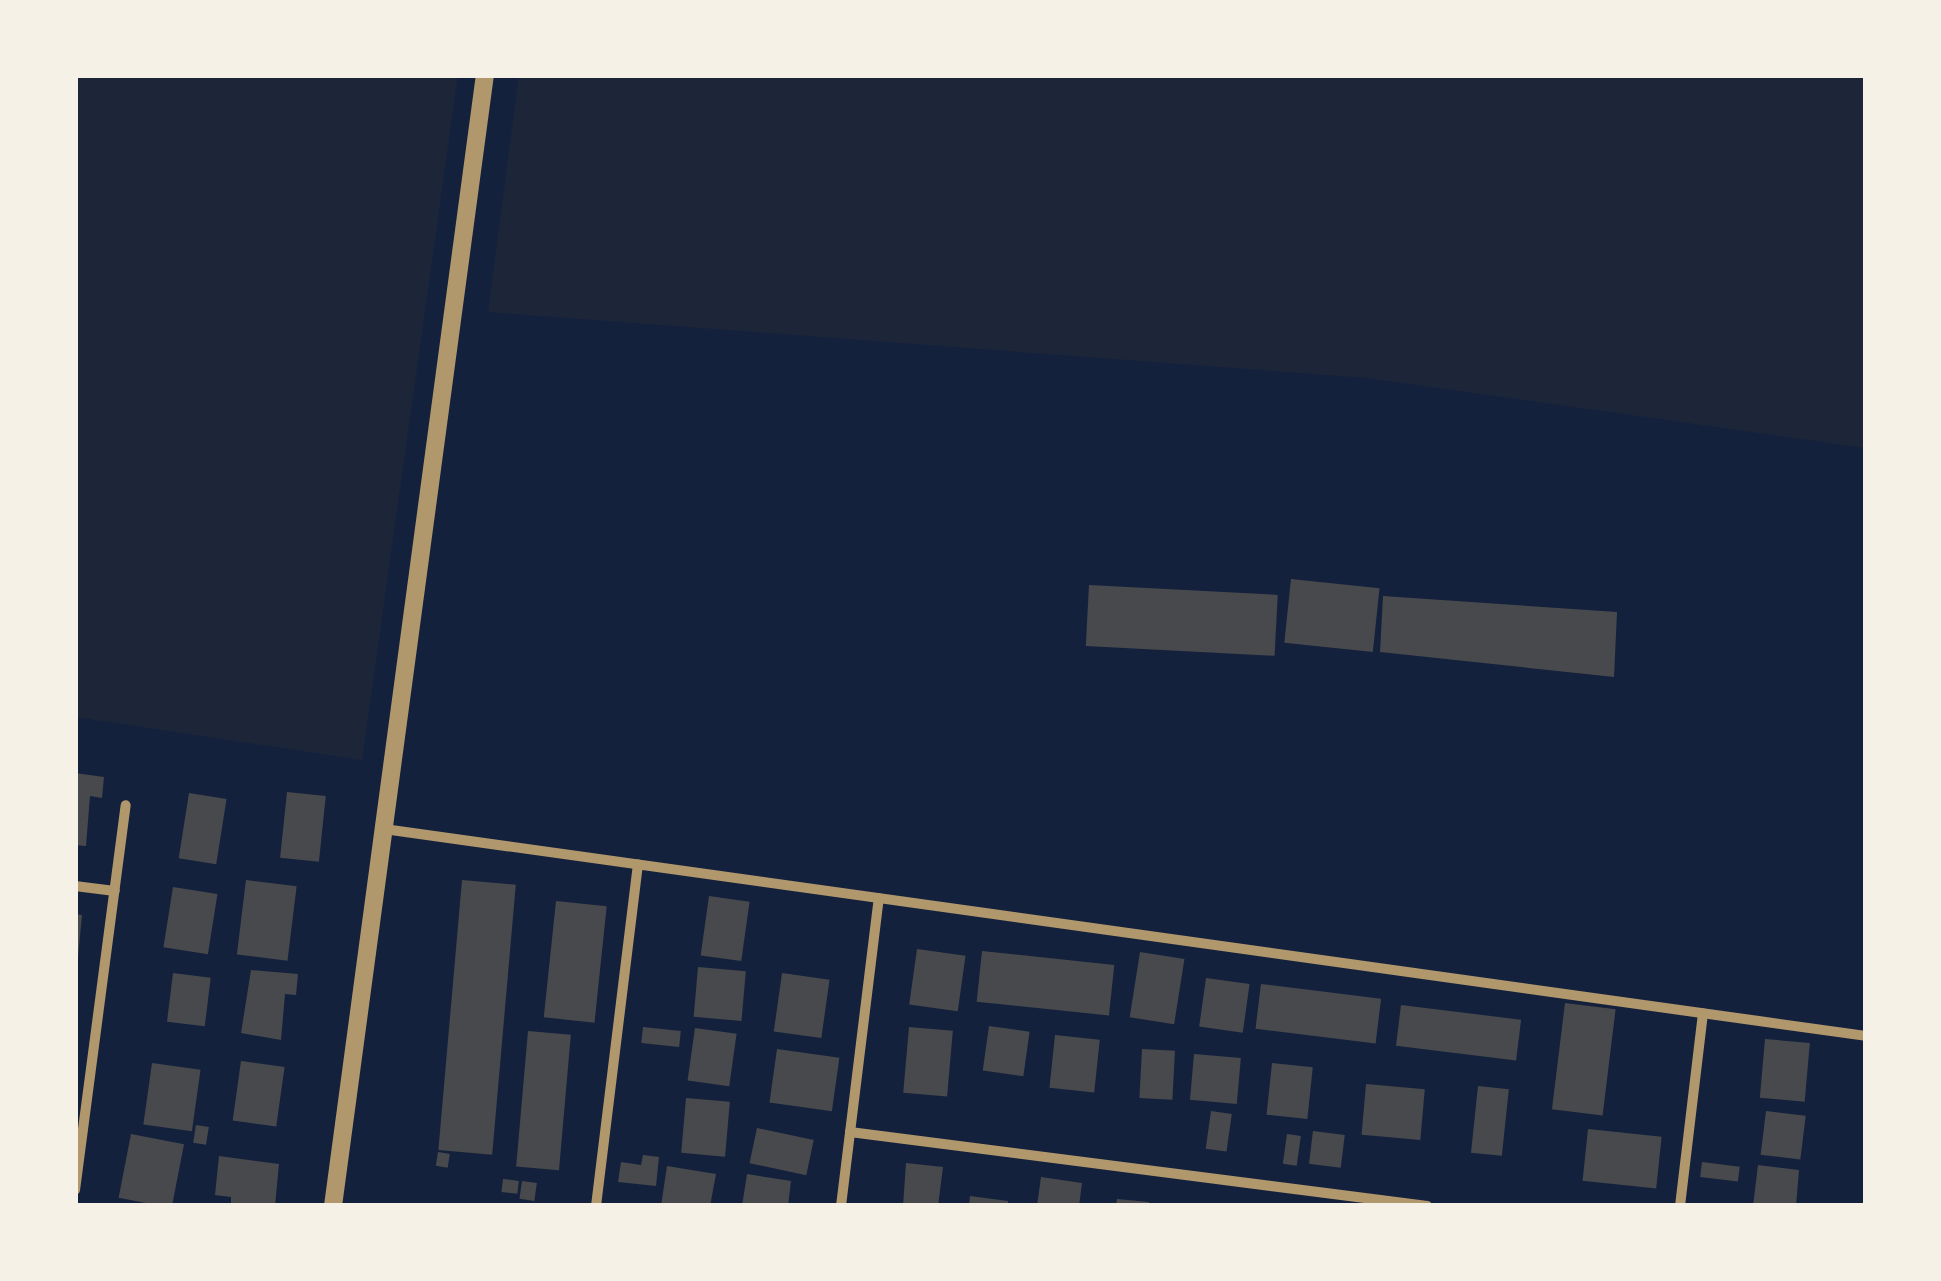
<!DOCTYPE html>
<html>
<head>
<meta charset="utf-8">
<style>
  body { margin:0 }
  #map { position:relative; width:1941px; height:1281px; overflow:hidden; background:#14213d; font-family:"Archivo Narrow",sans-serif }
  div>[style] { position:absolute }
  .green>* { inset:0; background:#1d2539 }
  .building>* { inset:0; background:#48494c; transform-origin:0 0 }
  .minor>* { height:10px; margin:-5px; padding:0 5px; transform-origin:5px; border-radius:5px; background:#b1986c }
  .tertiary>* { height:18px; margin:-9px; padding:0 9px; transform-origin:9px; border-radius:9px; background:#b1986c }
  span { translate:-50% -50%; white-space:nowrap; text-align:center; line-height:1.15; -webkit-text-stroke:10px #f6f1e7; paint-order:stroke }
  .frame { position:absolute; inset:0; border:78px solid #f6f1e7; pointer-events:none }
</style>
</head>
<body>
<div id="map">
  <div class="green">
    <div style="clip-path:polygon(75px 75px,458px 75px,362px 760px,75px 717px)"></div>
    <div style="clip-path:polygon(519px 75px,1866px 75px,1866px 448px,1367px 378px,488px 312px)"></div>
  </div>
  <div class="building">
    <div style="left:1291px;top:579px;width:89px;height:64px;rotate:6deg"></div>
    <div style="left:1089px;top:585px;width:189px;height:61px;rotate:3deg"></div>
    <div style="clip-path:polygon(1383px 596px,1617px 612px,1614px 677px,1380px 652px)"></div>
    <div style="clip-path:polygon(75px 773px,104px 777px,102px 798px,90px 796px,86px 846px,75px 845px)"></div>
    <div style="left:287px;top:792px;width:39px;height:66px;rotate:6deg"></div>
    <div style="left:189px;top:793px;width:38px;height:66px;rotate:9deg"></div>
    <div style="left:246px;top:880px;width:51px;height:75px;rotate:7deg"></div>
    <div style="left:462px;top:880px;width:54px;height:271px;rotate:5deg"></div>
    <div style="left:173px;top:887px;width:45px;height:61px;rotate:9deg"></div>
    <div style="left:709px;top:896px;width:41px;height:60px;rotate:8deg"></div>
    <div style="left:556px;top:901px;width:51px;height:117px;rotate:6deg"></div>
    <div style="clip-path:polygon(75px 914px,82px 915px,78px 957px,75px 957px)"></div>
    <div style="left:917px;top:949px;width:49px;height:56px;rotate:8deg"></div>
    <div style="left:982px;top:951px;width:133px;height:51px;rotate:6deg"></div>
    <div style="left:1140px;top:952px;width:45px;height:66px;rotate:9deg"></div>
    <div style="left:698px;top:967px;width:48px;height:50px;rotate:5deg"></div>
    <div style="clip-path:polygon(251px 970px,298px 974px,296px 995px,285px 994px,281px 1040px,241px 1033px)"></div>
    <div style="left:173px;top:973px;width:38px;height:49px;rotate:7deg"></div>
    <div style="left:782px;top:973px;width:48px;height:59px;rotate:8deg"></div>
    <div style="left:1206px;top:978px;width:44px;height:49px;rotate:8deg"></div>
    <div style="left:1261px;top:984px;width:121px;height:45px;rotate:7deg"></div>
    <div style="left:1565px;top:1003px;width:51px;height:107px;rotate:7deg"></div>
    <div style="left:1401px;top:1005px;width:121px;height:41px;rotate:7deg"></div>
    <div style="left:989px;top:1026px;width:41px;height:45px;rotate:8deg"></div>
    <div style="left:643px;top:1027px;width:38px;height:16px;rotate:6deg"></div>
    <div style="left:909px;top:1027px;width:44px;height:66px;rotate:5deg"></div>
    <div style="left:695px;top:1028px;width:42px;height:53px;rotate:8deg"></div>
    <div style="left:528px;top:1031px;width:43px;height:136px;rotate:5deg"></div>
    <div style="left:1055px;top:1035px;width:45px;height:53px;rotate:6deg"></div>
    <div style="left:1765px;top:1039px;width:45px;height:59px;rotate:5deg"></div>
    <div style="left:777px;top:1049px;width:63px;height:54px;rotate:8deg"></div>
    <div style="left:1142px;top:1049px;width:33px;height:49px;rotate:3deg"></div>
    <div style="left:1194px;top:1054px;width:47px;height:46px;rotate:5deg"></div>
    <div style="left:241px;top:1061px;width:44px;height:60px;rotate:8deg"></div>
    <div style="left:152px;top:1063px;width:49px;height:62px;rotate:8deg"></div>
    <div style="left:1272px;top:1063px;width:41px;height:52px;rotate:6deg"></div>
    <div style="left:1366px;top:1084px;width:59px;height:51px;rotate:5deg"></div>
    <div style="left:1478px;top:1086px;width:31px;height:67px;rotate:6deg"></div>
    <div style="left:686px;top:1098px;width:44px;height:55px;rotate:5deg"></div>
    <div style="left:1211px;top:1111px;width:21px;height:38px;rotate:8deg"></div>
    <div style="left:1766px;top:1111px;width:40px;height:44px;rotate:7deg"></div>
    <div style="left:196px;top:1125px;width:13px;height:18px;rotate:9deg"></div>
    <div style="left:757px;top:1128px;width:58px;height:36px;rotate:12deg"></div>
    <div style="left:1588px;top:1129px;width:74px;height:52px;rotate:6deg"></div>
    <div style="left:1313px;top:1131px;width:32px;height:33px;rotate:7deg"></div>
    <div style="left:131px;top:1134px;width:54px;height:65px;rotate:11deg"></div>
    <div style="left:1287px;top:1134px;width:14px;height:30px;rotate:8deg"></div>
    <div style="left:438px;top:1152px;width:12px;height:14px;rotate:9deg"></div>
    <div style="clip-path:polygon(643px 1155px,659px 1157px,656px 1186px,618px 1182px,621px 1162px,641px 1165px)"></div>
    <div style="clip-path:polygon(219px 1156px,279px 1164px,275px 1206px,231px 1206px,231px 1197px,215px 1195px)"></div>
    <div style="left:1702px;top:1162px;width:38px;height:15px;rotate:7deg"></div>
    <div style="clip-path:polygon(906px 1163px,943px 1167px,938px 1206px,903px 1206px)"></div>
    <div style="clip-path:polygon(1758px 1165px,1799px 1170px,1796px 1206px,1753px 1206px)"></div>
    <div style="clip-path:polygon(667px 1166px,716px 1174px,710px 1206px,661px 1206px)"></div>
    <div style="clip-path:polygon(747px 1174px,791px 1181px,788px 1206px,742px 1206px)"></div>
    <div style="clip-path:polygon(1041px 1177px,1082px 1183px,1079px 1206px,1037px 1206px)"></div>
    <div style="left:503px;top:1179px;width:16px;height:13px;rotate:7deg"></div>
    <div style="left:522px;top:1181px;width:15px;height:18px;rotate:8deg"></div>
    <div style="clip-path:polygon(970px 1196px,1008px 1201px,1008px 1206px,969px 1206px)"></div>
    <div style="clip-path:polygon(1117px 1199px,1149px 1202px,1149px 1206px,1116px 1206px)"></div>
  </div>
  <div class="minor">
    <div style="left:384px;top:829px;width:1496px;rotate:7.95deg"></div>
    <div style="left:75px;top:886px;width:40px;rotate:7.1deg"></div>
    <div style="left:850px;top:1132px;width:582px;rotate:7.31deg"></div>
    <div style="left:75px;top:1190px;width:388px;rotate:-82.5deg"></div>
    <div style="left:596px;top:1206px;width:344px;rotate:-83deg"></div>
    <div style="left:841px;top:1206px;width:310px;rotate:-83deg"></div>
    <div style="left:1680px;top:1206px;width:194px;rotate:-83.2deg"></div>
  </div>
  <div class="tertiary">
    <div style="left:333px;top:1206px;width:1141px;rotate:-82.35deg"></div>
  </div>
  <div class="frame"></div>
</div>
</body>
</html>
